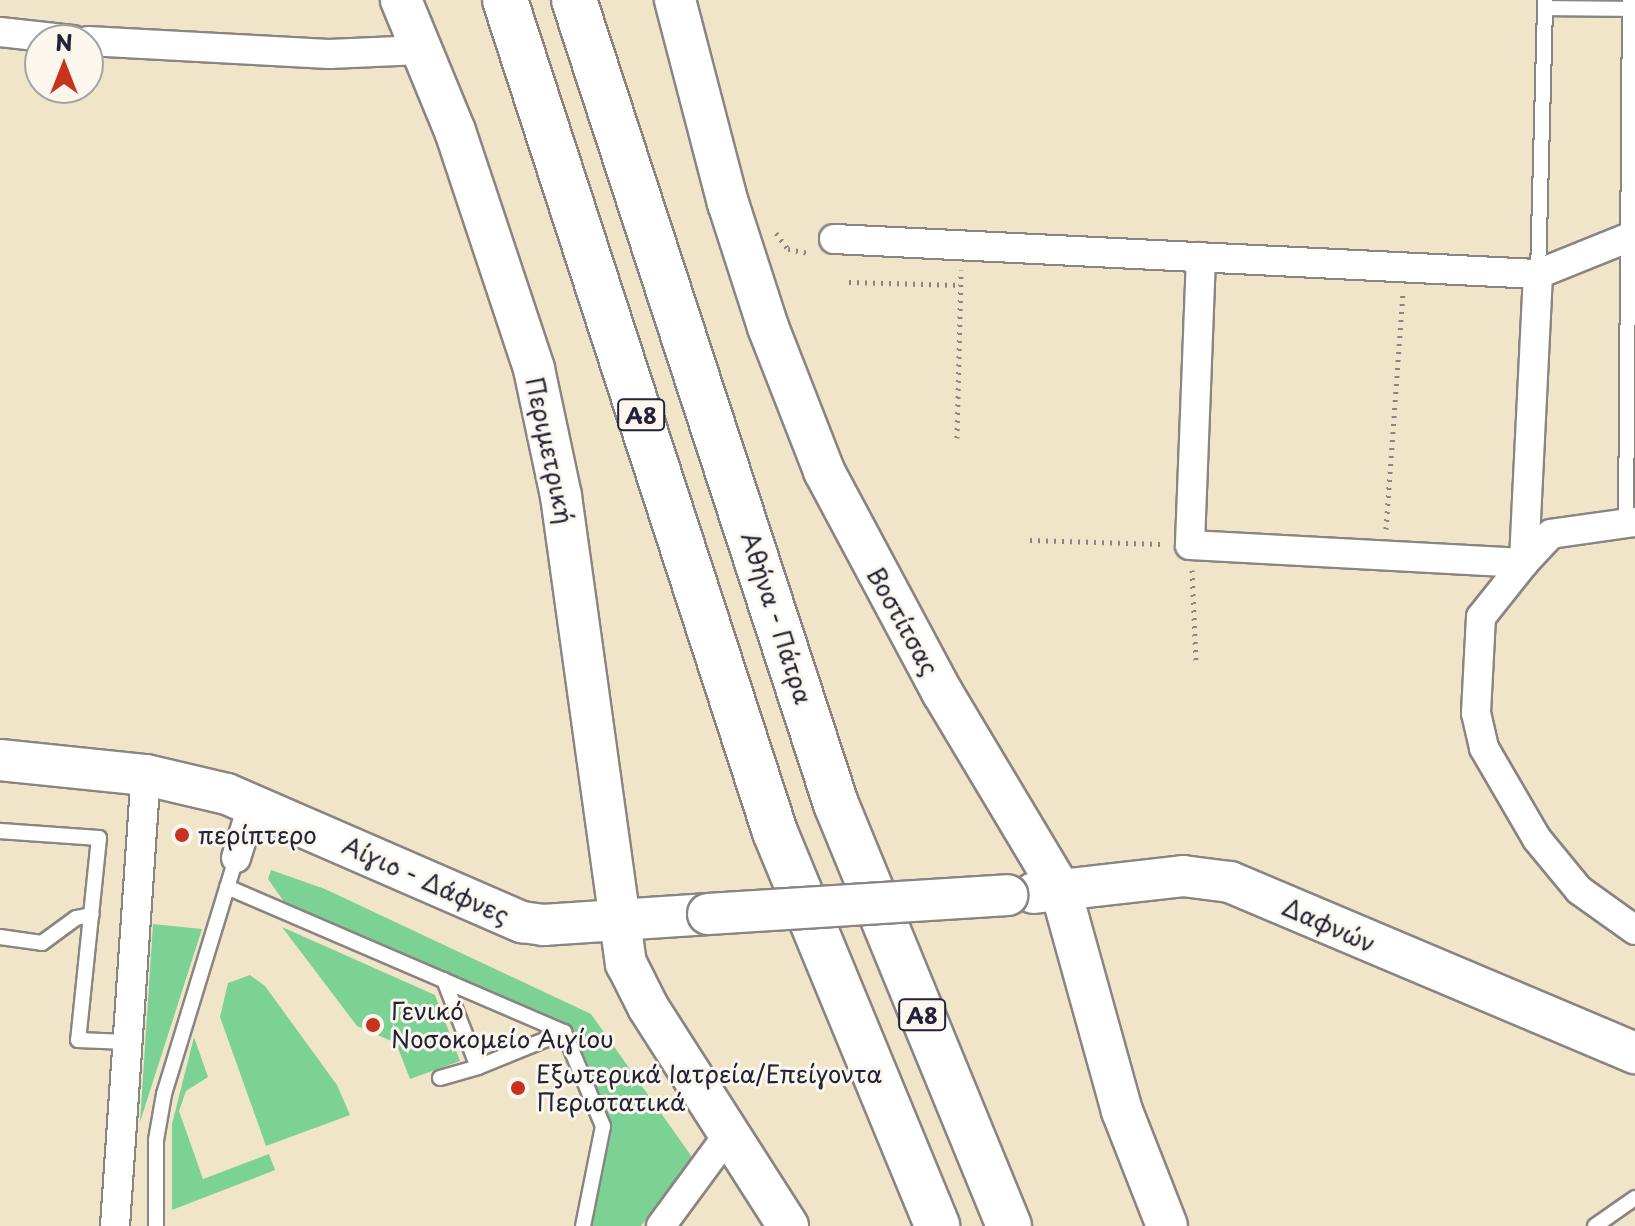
<!DOCTYPE html>
<html>
<head>
<meta charset="utf-8">
<style>
  body { margin:0 }
  #map { position:relative; width:1635px; height:1226px; overflow:hidden; background:#f1e5c9; font-family:"Playpen Sans",sans-serif }
  div>[style] { position:absolute }
  .green>* { inset:0; background:#7cd295 }
  .path>* { height:5px; margin-top:-2.5px; transform-origin:0; background:repeating-linear-gradient(90deg,#8a8482 0 2px,transparent 0 8px) }
  .roads { filter:drop-shadow(2px 0 #8a8482) drop-shadow(-2px 0 #8a8482) drop-shadow(0 2px #8a8482) drop-shadow(0 -2px #8a8482) }
  .lane>* { height:14px; margin:-7px; padding:0 7px; transform-origin:7px; border-radius:7px; background:#fff }
  .street>* { height:28px; margin:-14px; padding:0 14px; transform-origin:14px; border-radius:14px; background:#fff }
  .secondary>* { height:40px; margin:-20px; padding:0 20px; transform-origin:20px; border-radius:20px; background:#fff }
  .highway>* { height:44px; margin:-22px; padding:0 22px; transform-origin:22px; border-radius:22px; background:#fff }
  .bridges { filter:drop-shadow(2px 0 #8a8482) drop-shadow(-2px 0 #8a8482) drop-shadow(0 2px #8a8482) drop-shadow(0 -2px #8a8482) }
  .secondary-bridge>* { height:40px; margin:-20px; padding:0 20px; transform-origin:20px; border-radius:20px; background:#fff }
  .dots>* { width:22px; height:22px; translate:-50% -50%; box-sizing:border-box; border:4px solid #fbf7ec; border-radius:50% }
  span { translate:-50% -50%; white-space:nowrap; text-align:center; line-height:1.15; -webkit-text-stroke:6px #fbf7ec; paint-order:stroke }
  .shield-label span { padding:2px 6px; background:#fbf7ec; border:2px solid; border-radius:6px; -webkit-text-stroke-width:0 }
  .shield-label { font-size:22px; color:#22223b; font-weight:700 }
  .street-label { font-size:24px; color:#22223b }
  .poi-label { font-size:24px; color:#22223b }
  .left { translate:0 -50%; text-align:left }
  .north { position:absolute; left:24px; top:24px; width:80px; height:80px; box-sizing:border-box; background:#fbf7ec; border:2px solid #a4a2a5; border-radius:50%; rotate:0deg; font-size:22px; font-weight:700; line-height:32px; text-align:center; color:#22223b }
  .north::after { content:''; display:block; margin:auto; width:28px; height:36px; background:#c8321e; clip-path:polygon(50% 0,100% 100%,50% 72%,0 100%) }
</style>
</head>
<body>
<div id="map">
  <div class="green">
    <div style="clip-path:polygon(271px 870px,325px 889px,591px 1014px,692px 1157px,641px 1226px,583px 1226px,602px 1136px,564px 1032px,294px 916px,268px 879px)"></div>
    <div style="clip-path:polygon(153px 924px,202px 929px,140px 1122px)"></div>
    <div style="clip-path:polygon(282px 927px,435px 995px,460px 1061px,410px 1079px,396px 1043px,357px 1026px)"></div>
    <div style="clip-path:polygon(250px 975px,265px 986px,337px 1085px,350px 1115px,266px 1146px,220px 1017px,228px 983px)"></div>
    <div style="clip-path:polygon(194px 1037px,208px 1077px,186px 1091px,179px 1111px,203px 1179px,269px 1154px,275px 1170px,172px 1210px,172px 1124px)"></div>
  </div>
  <div class="path">
    <div style="left:776px;top:233px;width:20px;rotate:53deg"></div>
    <div style="left:788px;top:249px;width:21px;rotate:11deg"></div>
    <div style="left:849px;top:282px;width:111px;rotate:1.5deg"></div>
    <div style="left:957px;top:438px;width:168px;rotate:-88.6deg"></div>
    <div style="left:1386px;top:529px;width:238px;rotate:-85.9deg"></div>
    <div style="left:1030px;top:540px;width:131px;rotate:1.7deg"></div>
    <div style="left:1192px;top:570px;width:93px;rotate:87.5deg"></div>
  </div>
  <div class="roads">
    <div class="lane">
      <div style="left:1545px;top:8px;width:90px;rotate:0.6deg"></div>
      <div style="left:1538px;top:274px;width:274px;rotate:-88.5deg"></div>
      <div style="left:1626px;top:527px;width:527px;rotate:-89.57deg"></div>
      <div style="left:0;top:831px;width:99px;rotate:4deg"></div>
      <div style="left:99px;top:838px;width:203px;rotate:95.9deg"></div>
      <div style="left:78px;top:1040px;width:49px;rotate:2.3deg"></div>
      <div style="left:227px;top:887px;width:367px;rotate:23.3deg"></div>
      <div style="left:564px;top:1032px;width:102px;rotate:67.5deg"></div>
      <div style="left:603px;top:1126px;width:102px;rotate:101.3deg"></div>
      <div style="left:0;top:937px;width:42px;rotate:8.1deg"></div>
      <div style="left:42px;top:943px;width:42px;rotate:-36.3deg"></div>
      <div style="left:76px;top:918px;width:16px;rotate:-11deg"></div>
      <div style="left:444px;top:980px;width:93px;rotate:68.7deg"></div>
      <div style="left:478px;top:1067px;width:93px;rotate:-22.1deg"></div>
      <div style="left:440px;top:1078px;width:40px;rotate:-16deg"></div>
      <div style="left:156px;top:1226px;width:86px;rotate:-90deg"></div>
      <div style="left:156px;top:1140px;width:47px;rotate:-80.1deg"></div>
      <div style="left:164px;top:1094px;width:247px;rotate:-73deg"></div>
      <div style="left:1595px;top:1226px;width:49px;rotate:-35deg"></div>
    </div>
    <div class="street">
      <div style="left:0;top:32px;width:73px;rotate:6.3deg"></div>
      <div style="left:88px;top:41px;width:241px;rotate:3.1deg"></div>
      <div style="left:329px;top:54px;width:92px;rotate:-2.5deg"></div>
      <div style="left:834px;top:239px;width:705px;rotate:2.85deg"></div>
      <div style="left:1538px;top:274px;width:289px;rotate:92.8deg"></div>
      <div style="left:1201px;top:257px;width:288px;rotate:92.2deg"></div>
      <div style="left:1190px;top:545px;width:334px;rotate:3.1deg"></div>
      <div style="left:1538px;top:274px;width:105px;rotate:-21.9deg"></div>
      <div style="left:1635px;top:522px;width:85px;rotate:171.9deg"></div>
      <div style="left:1551px;top:534px;width:40px;rotate:133deg"></div>
      <div style="left:1524px;top:563px;width:69px;rotate:128.5deg"></div>
      <div style="left:1481px;top:617px;width:96px;rotate:93deg"></div>
      <div style="left:1476px;top:713px;width:36px;rotate:77deg"></div>
      <div style="left:1484px;top:748px;width:105px;rotate:59.8deg"></div>
      <div style="left:1537px;top:839px;width:66px;rotate:50.5deg"></div>
      <div style="left:1579px;top:890px;width:69px;rotate:35.5deg"></div>
      <div style="left:236px;top:858px;width:58px;rotate:-72.8deg"></div>
      <div style="left:115px;top:1226px;width:452px;rotate:-86.1deg"></div>
      <div style="left:661px;top:1226px;width:117px;rotate:-53.7deg"></div>
    </div>
    <div class="secondary">
      <div style="left:401px;top:0;width:142px;rotate:67.6deg"></div>
      <div style="left:455px;top:131px;width:251px;rotate:71.6deg"></div>
      <div style="left:534px;top:369px;width:130px;rotate:78deg"></div>
      <div style="left:561px;top:496px;width:472px;rotate:82.1deg"></div>
      <div style="left:626px;top:963px;width:49px;rotate:63.4deg"></div>
      <div style="left:648px;top:1007px;width:260px;rotate:57.4deg"></div>
      <div style="left:675px;top:0;width:210px;rotate:75.4deg"></div>
      <div style="left:728px;top:203px;width:130px;rotate:72.1deg"></div>
      <div style="left:768px;top:327px;width:155px;rotate:68.7deg"></div>
      <div style="left:824px;top:471px;width:251px;rotate:61.9deg"></div>
      <div style="left:942px;top:692px;width:232px;rotate:59.1deg"></div>
      <div style="left:1061px;top:891px;width:228px;rotate:74.5deg"></div>
      <div style="left:1122px;top:1111px;width:123px;rotate:68.6deg"></div>
      <div style="left:0;top:760px;width:147px;rotate:5.9deg"></div>
      <div style="left:146px;top:775px;width:83px;rotate:13.2deg"></div>
      <div style="left:227px;top:794px;width:322px;rotate:23.5deg"></div>
      <div style="left:522px;top:922px;width:22px;rotate:8deg"></div>
      <div style="left:544px;top:925px;width:164px;rotate:-3.8deg"></div>
      <div style="left:1034px;top:893px;width:150px;rotate:-6.5deg"></div>
      <div style="left:1183px;top:876px;width:47px;rotate:7.3deg"></div>
      <div style="left:1230px;top:882px;width:440px;rotate:22.9deg"></div>
    </div>
    <div class="highway">
      <div style="left:505px;top:0;width:875px;rotate:72.02deg"></div>
      <div style="left:775px;top:832px;width:426px;rotate:67.6deg"></div>
      <div style="left:574px;top:0;width:846px;rotate:71.95deg"></div>
      <div style="left:836px;top:804px;width:456px;rotate:67.7deg"></div>
    </div>
  </div>
  <div class="bridges">
    <div class="secondary-bridge">
      <div style="left:708px;top:914px;width:300px;rotate:-3.6deg"></div>
    </div>
  </div>
  <div class="dots">
    <div style="left:182px;top:835px;background:#c8321e"></div>
    <div style="left:373px;top:1025px;background:#c8321e"></div>
    <div style="left:518px;top:1088px;background:#c8321e"></div>
  </div>
  <div class="shield-label">
    <span style="left:641px;top:415px">Α8</span>
    <span style="left:922px;top:1015px">Α8</span>
  </div>
  <div class="street-label">
    <span style="left:550px;top:450px;rotate:78deg">Περιμετρική</span>
    <span style="left:777px;top:618px;rotate:72deg">Αθήνα - Πάτρα</span>
    <span style="left:903px;top:621px;rotate:61deg">Βοστίτσας</span>
    <span style="left:426px;top:880px;rotate:24deg">Αίγιο - Δάφνες</span>
    <span style="left:1329px;top:925px;rotate:24deg">Δαφνών</span>
  </div>
  <div class="poi-label">
    <span class="left" style="left:198px;top:835px">περίπτερο</span>
    <span class="left" style="left:391px;top:1025px">Γενικό<br>Νοσοκομείο Αιγίου</span>
    <span class="left" style="left:536px;top:1088px">Εξωτερικά Ιατρεία/Επείγοντα<br>Περιστατικά</span>
  </div>
  <div class="north">N</div>
</div>
</body>
</html>
